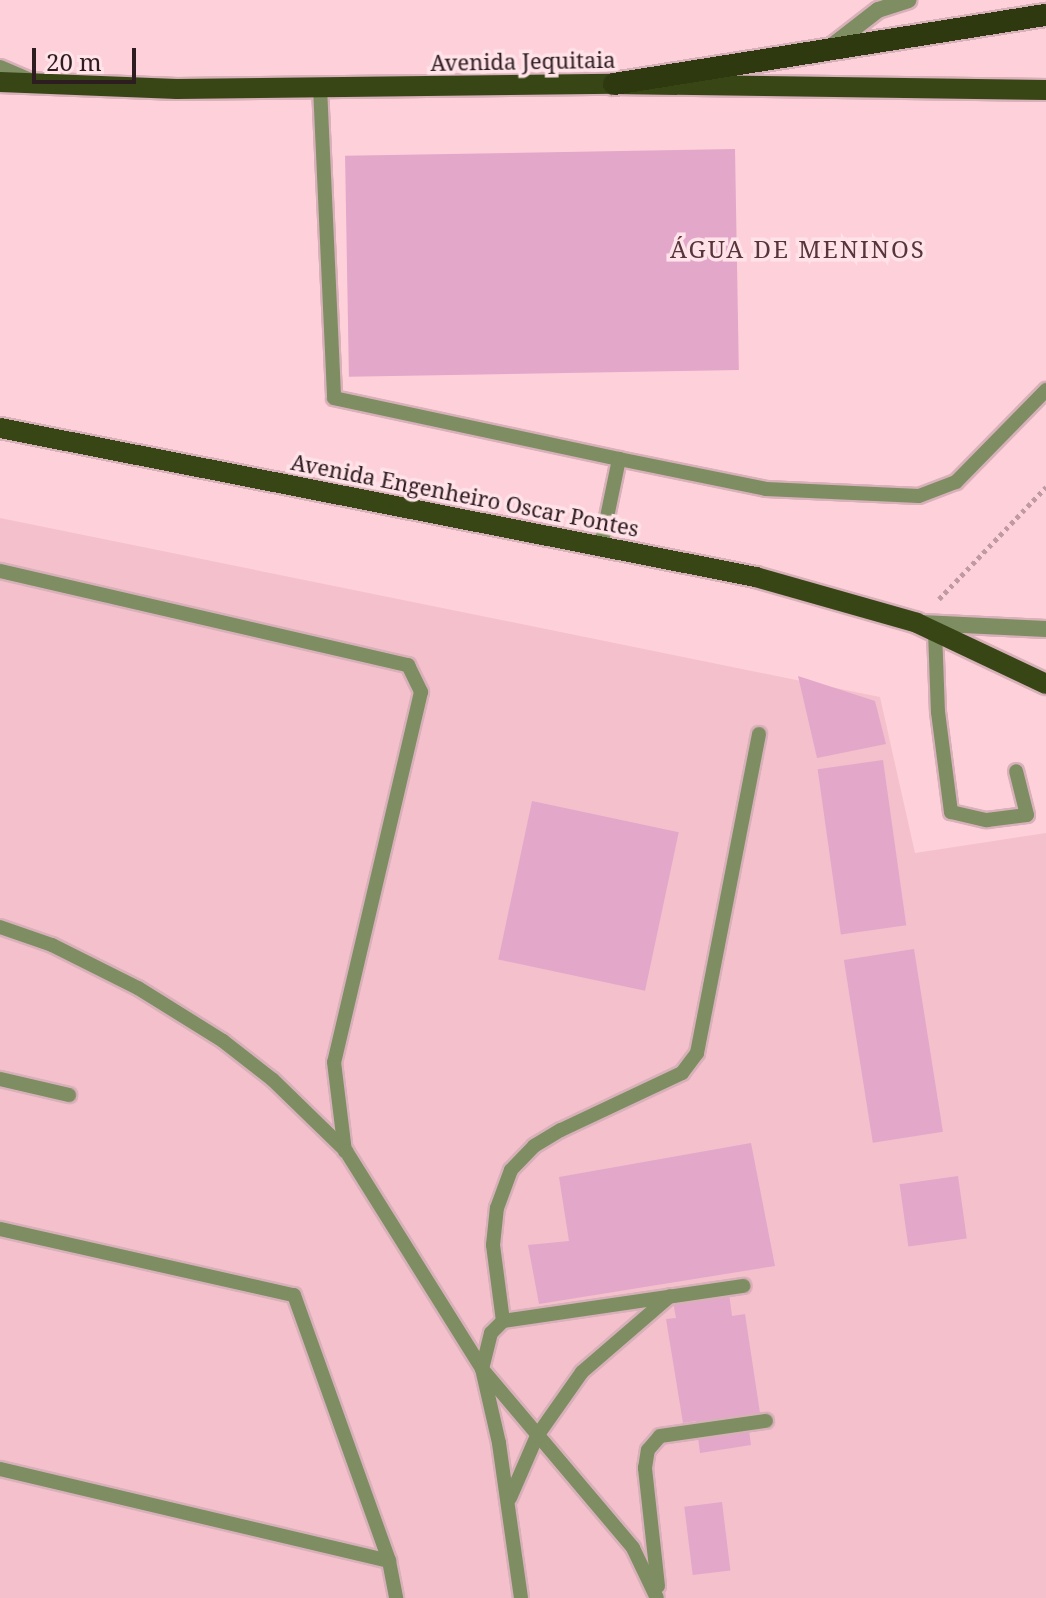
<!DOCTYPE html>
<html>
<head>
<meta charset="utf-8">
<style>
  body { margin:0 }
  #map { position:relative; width:1046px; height:1598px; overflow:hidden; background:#fed0da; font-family:"Noto Serif",serif }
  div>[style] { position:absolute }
  .built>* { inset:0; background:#f4c0cc }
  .building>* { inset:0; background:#e3a7ca; transform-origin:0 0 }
  .path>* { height:5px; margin-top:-2.5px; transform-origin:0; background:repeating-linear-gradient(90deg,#bf9aa2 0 4px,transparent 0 8px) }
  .roads { filter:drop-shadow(2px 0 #d8b0b9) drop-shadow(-2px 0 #d8b0b9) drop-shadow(0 2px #d8b0b9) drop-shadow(0 -2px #d8b0b9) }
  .service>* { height:14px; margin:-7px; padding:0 7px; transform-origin:7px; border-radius:7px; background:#7e8d62 }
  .minor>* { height:16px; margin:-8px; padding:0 8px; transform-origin:8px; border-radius:8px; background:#7e8d62 }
  .primary>* { height:20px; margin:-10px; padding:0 10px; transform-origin:10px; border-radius:10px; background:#384616 }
  .trunk>* { height:22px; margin:-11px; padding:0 11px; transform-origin:11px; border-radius:11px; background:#2e3910 }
  span { translate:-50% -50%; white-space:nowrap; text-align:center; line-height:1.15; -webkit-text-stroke:7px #ffe3e9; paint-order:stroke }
  .street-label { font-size:22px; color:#2d1c20 }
  .neighbourhood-label { font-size:24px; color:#58343d; letter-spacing:2px }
  .scale { position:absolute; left:32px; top:48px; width:104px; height:36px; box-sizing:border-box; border:4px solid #2d1c20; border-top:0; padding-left:10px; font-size:24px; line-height:28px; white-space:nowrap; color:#2d1c20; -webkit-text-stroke:6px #ffe3e9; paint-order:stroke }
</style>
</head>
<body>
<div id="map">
  <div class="built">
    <div style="clip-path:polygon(0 518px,880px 697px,915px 853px,1046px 833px,1046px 1598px,0 1598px)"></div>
  </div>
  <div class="building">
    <div style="left:735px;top:149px;width:221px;height:390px;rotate:89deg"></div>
    <div style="clip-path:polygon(798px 676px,875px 701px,886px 744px,817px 758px)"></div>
    <div style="left:883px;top:760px;width:167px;height:66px;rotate:82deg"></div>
    <div style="left:532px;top:801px;width:150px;height:162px;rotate:12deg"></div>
    <div style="left:914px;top:949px;width:185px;height:71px;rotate:81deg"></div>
    <div style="clip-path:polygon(751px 1143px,775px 1266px,539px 1304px,528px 1245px,569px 1241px,559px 1177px)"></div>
    <div style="left:958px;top:1176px;width:63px;height:59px;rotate:82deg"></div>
    <div style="clip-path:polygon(729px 1293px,732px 1316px,745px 1314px,760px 1413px,747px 1415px,751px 1445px,700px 1453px,696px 1421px,683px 1423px,666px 1319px,676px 1318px,673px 1302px)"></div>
    <div style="left:722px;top:1502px;width:69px;height:38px;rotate:83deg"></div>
  </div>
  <div class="path">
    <div style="left:939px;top:599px;width:155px;rotate:-46.3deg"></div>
  </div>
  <div class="roads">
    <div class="service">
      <div style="left:0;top:67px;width:33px;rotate:23deg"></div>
      <div style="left:320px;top:87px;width:311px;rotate:87.4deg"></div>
      <div style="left:334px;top:398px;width:291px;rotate:12.1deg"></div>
      <div style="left:601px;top:546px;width:89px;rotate:-78.3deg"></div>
      <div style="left:619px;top:459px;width:150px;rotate:11.5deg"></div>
      <div style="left:766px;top:489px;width:153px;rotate:2.6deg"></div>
      <div style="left:919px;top:496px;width:40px;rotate:-21deg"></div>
      <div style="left:956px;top:482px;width:129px;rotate:-45.6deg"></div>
      <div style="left:0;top:571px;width:419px;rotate:13deg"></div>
      <div style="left:408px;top:665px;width:30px;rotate:64deg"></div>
      <div style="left:421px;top:692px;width:380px;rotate:103.2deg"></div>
      <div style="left:334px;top:1062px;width:90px;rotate:83deg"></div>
      <div style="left:935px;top:631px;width:81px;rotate:87.9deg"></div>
      <div style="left:938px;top:712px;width:101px;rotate:82.6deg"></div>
      <div style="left:951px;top:812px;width:37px;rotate:13deg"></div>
      <div style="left:987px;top:820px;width:40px;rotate:-7.1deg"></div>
      <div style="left:1027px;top:815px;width:45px;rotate:-104deg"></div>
      <div style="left:0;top:927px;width:55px;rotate:19.1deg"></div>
      <div style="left:52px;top:945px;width:96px;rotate:26.6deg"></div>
      <div style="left:138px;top:988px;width:100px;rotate:31.9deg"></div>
      <div style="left:223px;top:1041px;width:63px;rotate:38deg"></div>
      <div style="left:273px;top:1080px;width:102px;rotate:44.2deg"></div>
      <div style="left:346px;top:1151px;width:257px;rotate:58deg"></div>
      <div style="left:482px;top:1369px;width:234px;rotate:49.8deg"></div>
      <div style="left:633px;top:1548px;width:55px;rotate:64.4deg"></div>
      <div style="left:0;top:1079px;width:71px;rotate:13.1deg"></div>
      <div style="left:0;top:1229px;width:301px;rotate:12.7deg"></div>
      <div style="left:294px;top:1295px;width:282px;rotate:70.3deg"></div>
      <div style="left:389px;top:1561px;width:38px;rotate:79deg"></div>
      <div style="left:503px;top:1321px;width:77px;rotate:-97.5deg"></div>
      <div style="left:493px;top:1245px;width:37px;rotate:-84deg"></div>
      <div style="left:497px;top:1208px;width:40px;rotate:-69.8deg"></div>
      <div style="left:511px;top:1170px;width:33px;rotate:-46deg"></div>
      <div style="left:534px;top:1146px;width:31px;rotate:-31deg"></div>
      <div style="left:561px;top:1130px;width:134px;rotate:-25.2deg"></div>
      <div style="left:682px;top:1073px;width:25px;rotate:-53deg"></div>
      <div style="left:697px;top:1053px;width:325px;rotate:-79deg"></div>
      <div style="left:0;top:1469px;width:400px;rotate:13.3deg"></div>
      <div style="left:510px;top:1498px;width:68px;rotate:-66.5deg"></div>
      <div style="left:537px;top:1436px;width:78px;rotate:-54.9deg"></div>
      <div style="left:582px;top:1372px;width:116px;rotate:-40.8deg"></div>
      <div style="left:658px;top:1586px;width:119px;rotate:-96.3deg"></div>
      <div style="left:645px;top:1468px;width:18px;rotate:-81deg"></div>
      <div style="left:648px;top:1450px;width:18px;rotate:-49deg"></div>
      <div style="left:660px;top:1436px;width:107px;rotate:-8.1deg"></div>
      <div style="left:521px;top:1598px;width:157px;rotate:-98.1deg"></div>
      <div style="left:499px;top:1443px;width:76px;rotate:-102.9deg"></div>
      <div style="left:482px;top:1369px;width:37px;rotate:-76deg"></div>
      <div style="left:491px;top:1333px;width:17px;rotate:-45deg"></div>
      <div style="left:503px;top:1321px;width:243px;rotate:-8.3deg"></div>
    </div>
    <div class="minor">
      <div style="left:829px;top:48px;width:62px;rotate:-37.8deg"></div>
      <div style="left:878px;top:10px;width:32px;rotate:-18deg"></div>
      <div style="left:922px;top:623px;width:124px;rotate:2.8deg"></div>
    </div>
    <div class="primary">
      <div style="left:0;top:82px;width:177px;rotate:2.3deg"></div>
      <div style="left:177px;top:89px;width:437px;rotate:-0.7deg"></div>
      <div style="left:614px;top:84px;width:432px;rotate:0.8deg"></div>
      <div style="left:0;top:428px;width:771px;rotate:11.15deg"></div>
      <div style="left:756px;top:577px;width:167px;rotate:15.9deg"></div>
      <div style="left:917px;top:623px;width:143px;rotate:25.3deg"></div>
    </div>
    <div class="trunk">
      <div style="left:614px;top:84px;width:437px;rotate:-9.1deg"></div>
    </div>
  </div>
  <div class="street-label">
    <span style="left:523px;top:61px;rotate:-1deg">Avenida Jequitaia</span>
    <span style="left:465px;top:495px;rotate:11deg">Avenida Engenheiro Oscar Pontes</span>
  </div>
  <div class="neighbourhood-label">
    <span style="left:798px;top:249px">ÁGUA DE MENINOS</span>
  </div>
  <div class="scale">20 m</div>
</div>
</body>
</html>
